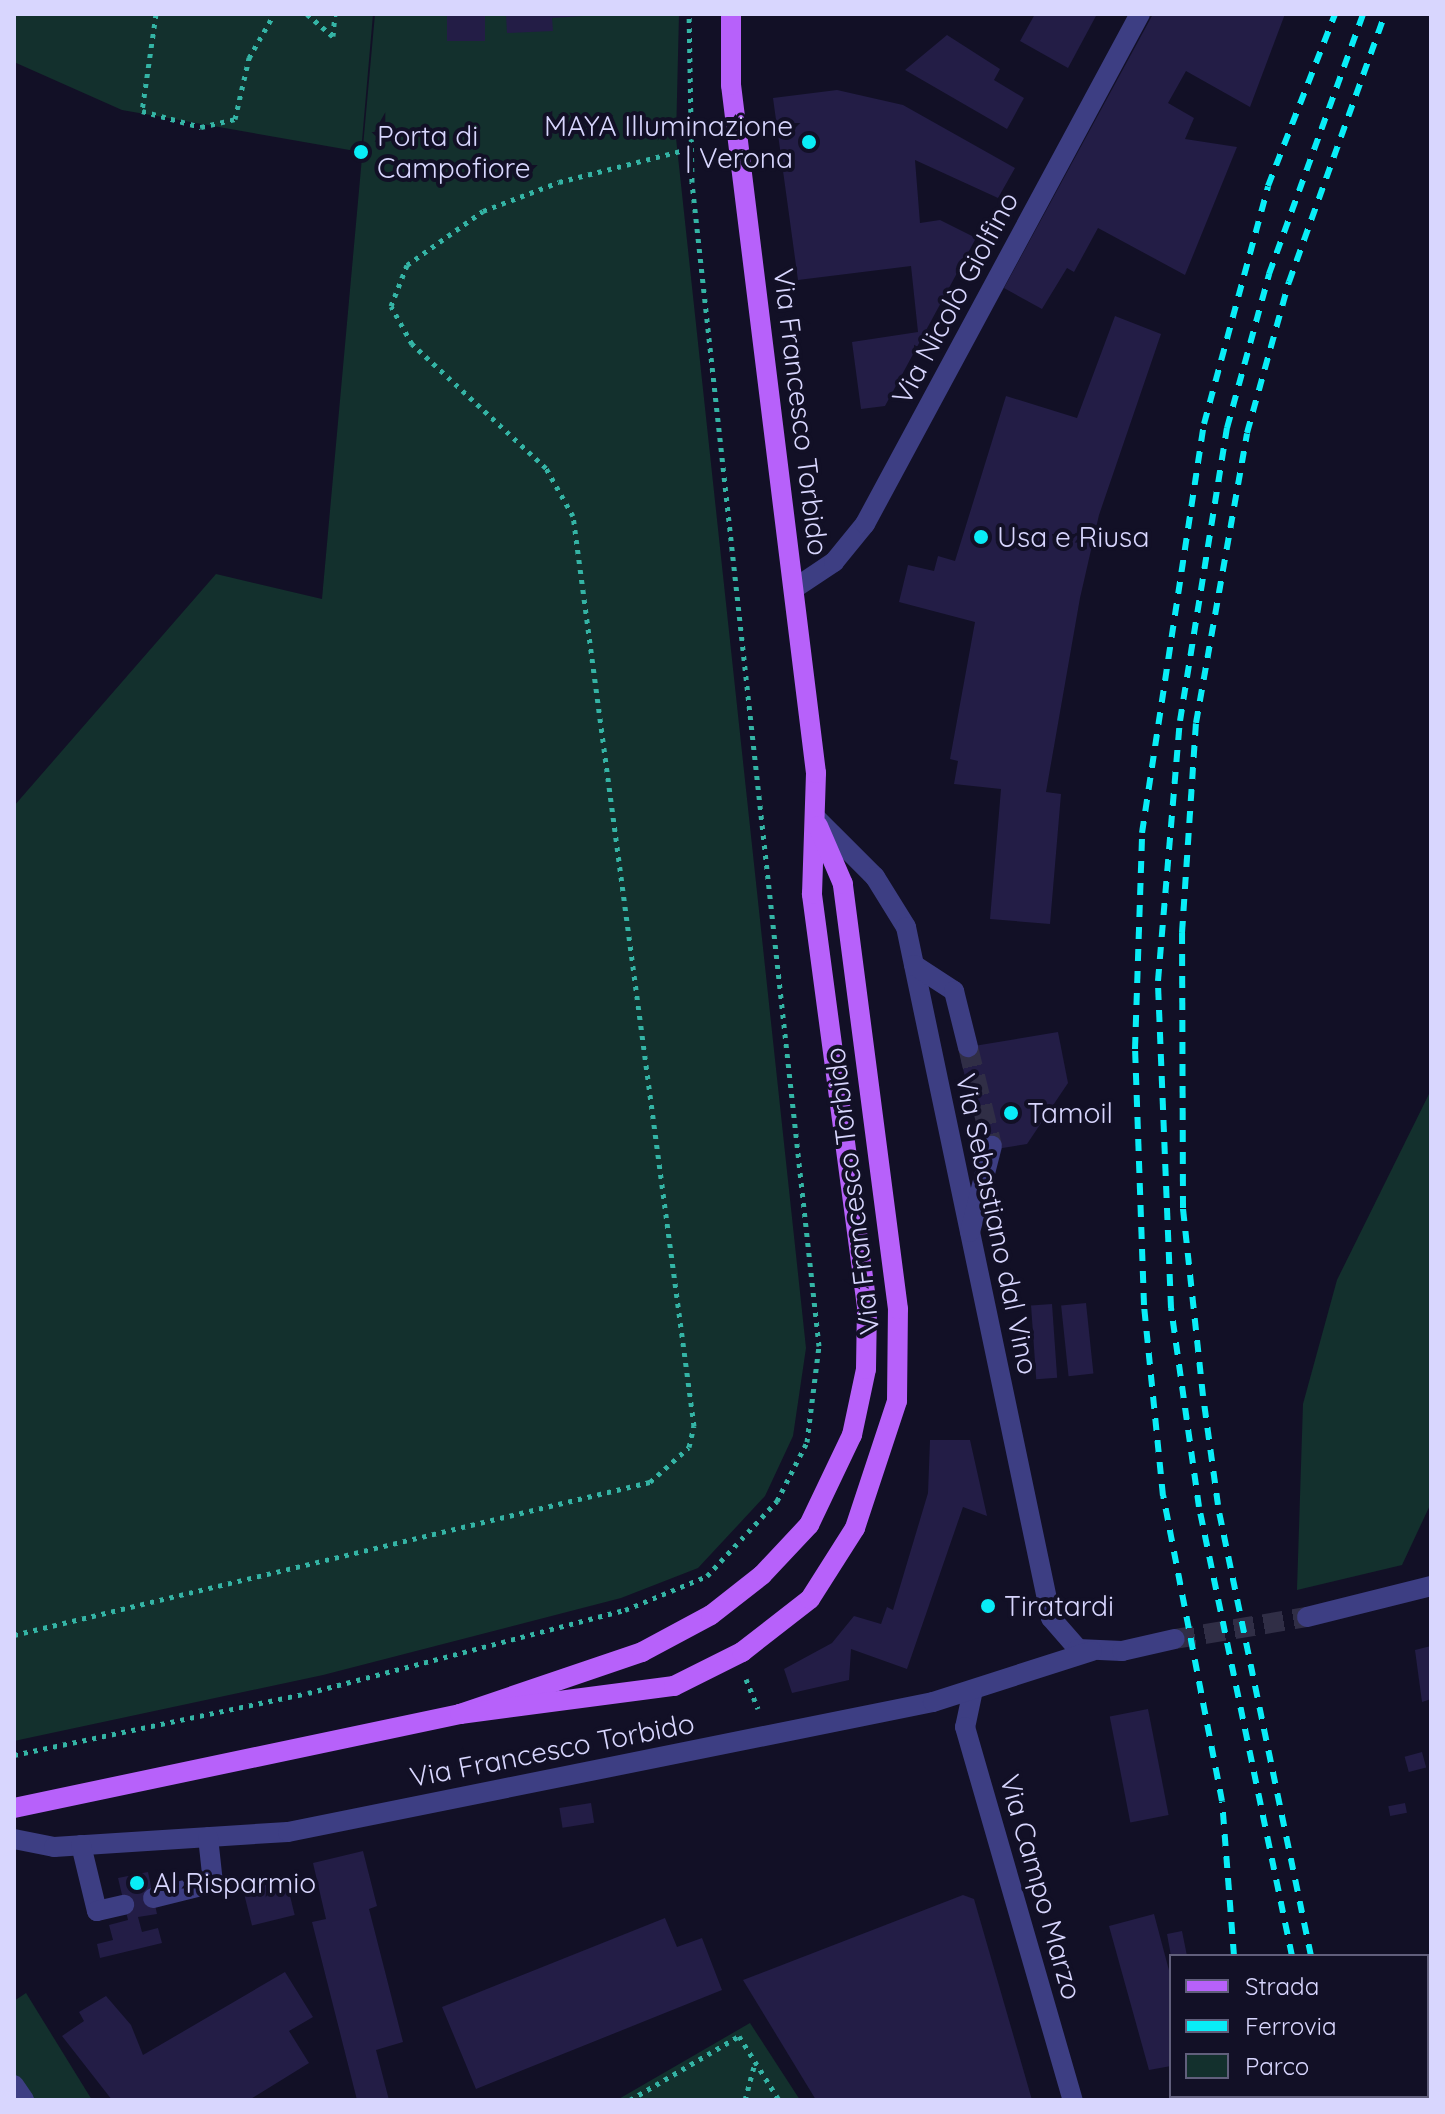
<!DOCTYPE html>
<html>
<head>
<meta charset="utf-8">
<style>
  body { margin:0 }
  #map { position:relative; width:1445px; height:2114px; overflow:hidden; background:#121026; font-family:Quicksand,sans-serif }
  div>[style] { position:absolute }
  .green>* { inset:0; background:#13302d }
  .building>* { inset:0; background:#231d46; transform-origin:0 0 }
  .minor-tunnel>* { height:20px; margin-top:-10px; transform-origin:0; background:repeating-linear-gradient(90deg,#302e46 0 20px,transparent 0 30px) }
  .path>* { height:5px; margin-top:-2.5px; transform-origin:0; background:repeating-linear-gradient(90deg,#34b4a5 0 4px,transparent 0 10px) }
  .minor>* { height:20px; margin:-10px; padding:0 10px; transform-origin:10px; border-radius:10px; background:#3d3e83 }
  .major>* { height:20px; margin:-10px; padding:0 10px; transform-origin:10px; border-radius:10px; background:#b761fa }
  .rail>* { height:6px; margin-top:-3px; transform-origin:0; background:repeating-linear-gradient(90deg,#09edf7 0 12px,transparent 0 22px) }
  .dots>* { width:22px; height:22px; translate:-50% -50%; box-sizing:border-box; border:4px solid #121026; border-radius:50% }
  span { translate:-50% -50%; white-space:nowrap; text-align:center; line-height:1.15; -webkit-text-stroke:8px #121026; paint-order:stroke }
  .poi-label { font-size:28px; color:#d8d6fe }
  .right { translate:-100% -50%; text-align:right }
  .left { translate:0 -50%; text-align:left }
  .street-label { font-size:28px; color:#d8d6fe }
  .frame { position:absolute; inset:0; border:16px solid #d8d6fe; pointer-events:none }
  .legend { position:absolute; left:1169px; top:1954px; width:260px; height:144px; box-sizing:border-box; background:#121026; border:2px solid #615f7c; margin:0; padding:10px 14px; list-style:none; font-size:24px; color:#d8d6fe }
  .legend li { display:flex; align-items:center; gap:16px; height:40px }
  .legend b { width:40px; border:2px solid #615f7c }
</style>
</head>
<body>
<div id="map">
  <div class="green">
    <div style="clip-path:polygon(14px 14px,373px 14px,361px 152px,122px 110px,14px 62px)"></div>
    <div style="clip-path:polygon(375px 14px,679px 14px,676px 138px,806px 1348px,793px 1436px,765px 1496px,698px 1568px,621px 1598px,323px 1675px,14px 1741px,14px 806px,216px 574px,322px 599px)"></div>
    <div style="clip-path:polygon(1431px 1090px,1431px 1503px,1402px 1565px,1297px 1590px,1303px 1404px,1337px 1280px)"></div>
    <div style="clip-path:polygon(26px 1993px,92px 2100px,14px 2100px,14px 2001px)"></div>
    <div style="clip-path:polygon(750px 2023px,800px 2100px,617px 2100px)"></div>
  </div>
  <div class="building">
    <div style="left:447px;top:14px;width:38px;height:27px"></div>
    <div style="clip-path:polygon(506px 14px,583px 14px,583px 16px,552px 18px,553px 31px,507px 33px)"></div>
    <div style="clip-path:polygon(1035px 14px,1097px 14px,1068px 68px,1020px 41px)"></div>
    <div style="clip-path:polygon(1153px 14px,1285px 14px,1250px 107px,1186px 71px,1168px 103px,1194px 118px,1185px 139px,1237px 147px,1185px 275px,1098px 228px,1074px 272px,1067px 268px,1042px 309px,1004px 288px)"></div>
    <div style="clip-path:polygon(947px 35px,1000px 69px,994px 80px,1024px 98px,1007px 129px,905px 70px)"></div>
    <div style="clip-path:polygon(837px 90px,903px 105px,1015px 168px,998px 198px,915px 160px,920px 223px,940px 220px,976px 238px,885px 406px,861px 409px,852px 342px,918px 332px,911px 266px,798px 280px,773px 98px)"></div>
    <div style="clip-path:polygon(1115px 316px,1161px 334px,1099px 515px,1080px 598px,1046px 792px,1061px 794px,1050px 924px,990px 919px,1001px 789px,954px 784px,958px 761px,950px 759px,975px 622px,899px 602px,908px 565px,934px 571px,938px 556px,955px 561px,1006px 396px,1077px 418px)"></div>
    <div style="clip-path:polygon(1058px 1032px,1068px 1083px,1027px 1144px,984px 1151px,961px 1061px,968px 1047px)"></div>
    <div style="left:1086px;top:1303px;width:71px;height:25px;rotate:84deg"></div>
    <div style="left:1052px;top:1304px;width:74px;height:21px;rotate:86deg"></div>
    <div style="clip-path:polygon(930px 1440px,970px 1440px,987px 1516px,963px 1507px,907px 1669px,851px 1649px,849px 1680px,792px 1693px,784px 1669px,832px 1643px,854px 1616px,881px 1624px,887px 1607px,893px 1610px,928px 1493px)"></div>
    <div style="clip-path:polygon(1431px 1646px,1431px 1699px,1422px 1702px,1415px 1650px)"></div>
    <div style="left:1148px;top:1709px;width:108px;height:39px;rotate:79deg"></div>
    <div style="left:1422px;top:1752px;width:16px;height:18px;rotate:75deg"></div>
    <div style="left:591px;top:1803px;width:20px;height:32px;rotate:81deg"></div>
    <div style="left:1405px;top:1803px;width:10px;height:17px;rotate:79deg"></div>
    <div style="clip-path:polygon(363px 1851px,377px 1906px,369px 1909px,403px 2042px,376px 2050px,389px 2100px,357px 2100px,312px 1922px,326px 1919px,313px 1863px)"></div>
    <div style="clip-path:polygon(148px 1872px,157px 1914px,138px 1917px,142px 1932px,158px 1928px,162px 1943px,100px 1958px,97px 1944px,113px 1940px,109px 1925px,128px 1920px,118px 1878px)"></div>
    <div style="left:286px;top:1880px;width:36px;height:44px;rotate:76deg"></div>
    <div style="clip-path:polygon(963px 1895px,974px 1899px,1032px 2100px,816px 2100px,743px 1980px)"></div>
    <div style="clip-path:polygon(1154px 1914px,1171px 1978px,1171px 2066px,1149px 2070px,1109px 1926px)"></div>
    <div style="clip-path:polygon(665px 1918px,677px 1947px,702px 1938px,722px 1990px,476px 2089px,442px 2007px)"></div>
    <div style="clip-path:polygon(1182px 1931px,1187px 1956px,1171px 1956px,1167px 1934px)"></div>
    <div style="clip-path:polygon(285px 1972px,313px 2017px,289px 2031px,309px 2063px,249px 2100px,112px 2100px,62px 2036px,84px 2021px,79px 2012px,106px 1996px,131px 2025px,143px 2055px)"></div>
  </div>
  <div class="minor-tunnel">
    <div style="left:968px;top:1047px;width:102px;rotate:76.4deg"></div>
    <div style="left:1175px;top:1639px;width:134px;rotate:-9.5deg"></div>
  </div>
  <div class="path">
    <div style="left:156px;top:14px;width:98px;rotate:98.2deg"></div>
    <div style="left:142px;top:111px;width:61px;rotate:15.2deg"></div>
    <div style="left:201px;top:127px;width:35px;rotate:-13deg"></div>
    <div style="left:235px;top:119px;width:63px;rotate:-77.1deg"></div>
    <div style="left:249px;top:58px;width:51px;rotate:-60.4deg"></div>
    <div style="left:307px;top:14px;width:35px;rotate:41deg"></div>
    <div style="left:333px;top:36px;width:22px;rotate:-85deg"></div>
    <div style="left:14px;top:1635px;width:654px;rotate:-13.53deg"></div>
    <div style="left:650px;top:1482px;width:52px;rotate:-41.9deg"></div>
    <div style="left:689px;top:1447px;width:22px;rotate:-77deg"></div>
    <div style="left:694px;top:1426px;width:918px;rotate:-97.57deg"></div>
    <div style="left:573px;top:516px;width:55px;rotate:-119.4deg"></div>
    <div style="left:546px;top:468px;width:183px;rotate:-137.2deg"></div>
    <div style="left:412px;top:344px;width:43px;rotate:-118.9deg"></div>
    <div style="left:391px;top:306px;width:44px;rotate:-68.7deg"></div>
    <div style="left:407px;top:265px;width:93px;rotate:-35.4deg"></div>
    <div style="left:483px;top:211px;width:81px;rotate:-20.9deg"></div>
    <div style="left:559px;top:182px;width:137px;rotate:-14.3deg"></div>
    <div style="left:746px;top:1679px;width:32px;rotate:68deg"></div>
    <div style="left:14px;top:1755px;width:300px;rotate:-11.9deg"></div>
    <div style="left:308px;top:1693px;width:328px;rotate:-14.7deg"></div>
    <div style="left:625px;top:1610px;width:89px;rotate:-22.5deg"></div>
    <div style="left:707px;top:1576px;width:103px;rotate:-47deg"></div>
    <div style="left:777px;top:1501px;width:66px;rotate:-63deg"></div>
    <div style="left:807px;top:1442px;width:97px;rotate:-82.9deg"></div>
    <div style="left:819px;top:1346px;width:1171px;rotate:-96.23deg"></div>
    <div style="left:692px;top:182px;width:168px;rotate:-91deg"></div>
    <div style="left:630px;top:2100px;width:126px;rotate:-30.4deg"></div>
    <div style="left:739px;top:2036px;width:75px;rotate:58deg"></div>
    <div style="left:745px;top:2100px;width:39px;rotate:-75deg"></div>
  </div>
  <div class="minor">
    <div style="left:795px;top:588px;width:47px;rotate:-33.7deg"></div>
    <div style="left:834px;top:562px;width:49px;rotate:-50.8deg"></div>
    <div style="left:865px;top:524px;width:579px;rotate:-61.67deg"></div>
    <div style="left:815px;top:817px;width:85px;rotate:45deg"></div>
    <div style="left:875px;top:877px;width:59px;rotate:58.2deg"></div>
    <div style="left:906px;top:927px;width:706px;rotate:78.15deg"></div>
    <div style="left:1051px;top:1618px;width:41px;rotate:48.9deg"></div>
    <div style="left:1078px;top:1649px;width:44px;rotate:2.6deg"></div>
    <div style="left:1122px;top:1651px;width:54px;rotate:-12.8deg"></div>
    <div style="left:914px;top:965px;width:48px;rotate:33deg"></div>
    <div style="left:954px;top:991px;width:58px;rotate:76deg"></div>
    <div style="left:970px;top:1232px;width:89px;rotate:-75.7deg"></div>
    <div style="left:1307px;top:1617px;width:128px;rotate:-14deg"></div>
    <div style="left:973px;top:1690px;width:38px;rotate:102deg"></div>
    <div style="left:965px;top:1727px;width:388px;rotate:73.9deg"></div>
    <div style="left:14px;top:1839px;width:41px;rotate:11.3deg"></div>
    <div style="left:54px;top:1847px;width:234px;rotate:-3.7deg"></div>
    <div style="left:288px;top:1832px;width:658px;rotate:-11.4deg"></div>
    <div style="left:933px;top:1702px;width:167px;rotate:-17.8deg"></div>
    <div style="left:81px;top:1845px;width:68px;rotate:76.4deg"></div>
    <div style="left:97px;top:1911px;width:28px;rotate:-13deg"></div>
    <div style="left:153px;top:1898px;width:62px;rotate:-14deg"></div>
    <div style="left:213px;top:1883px;width:46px;rotate:-96.2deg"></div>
    <div style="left:14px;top:2085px;width:18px;rotate:56deg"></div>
  </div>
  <div class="major">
    <div style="left:460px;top:1714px;width:192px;rotate:-18.8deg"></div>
    <div style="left:642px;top:1652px;width:78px;rotate:-28.2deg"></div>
    <div style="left:711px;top:1615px;width:65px;rotate:-38.1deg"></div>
    <div style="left:762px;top:1575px;width:69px;rotate:-46.8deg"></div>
    <div style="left:809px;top:1525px;width:100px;rotate:-64.5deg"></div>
    <div style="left:852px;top:1435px;width:67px;rotate:-78deg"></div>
    <div style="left:866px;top:1369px;width:62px;rotate:-89.1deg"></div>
    <div style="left:867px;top:1307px;width:417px;rotate:-97.6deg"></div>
    <div style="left:812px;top:894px;width:121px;rotate:-88.1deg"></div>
    <div style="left:816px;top:773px;width:693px;rotate:-97.04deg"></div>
    <div style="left:731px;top:85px;width:71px;rotate:-90deg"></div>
    <div style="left:14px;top:1808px;width:456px;rotate:-11.9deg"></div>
    <div style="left:460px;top:1714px;width:216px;rotate:-7.5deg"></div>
    <div style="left:674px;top:1686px;width:76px;rotate:-26.6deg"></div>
    <div style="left:742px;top:1652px;width:86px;rotate:-37.9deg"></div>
    <div style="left:810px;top:1599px;width:84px;rotate:-57.6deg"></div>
    <div style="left:855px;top:1528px;width:134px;rotate:-71.7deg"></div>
    <div style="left:897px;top:1401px;width:92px;rotate:-89.4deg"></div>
    <div style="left:898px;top:1309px;width:429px;rotate:-97.4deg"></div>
    <div style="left:843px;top:884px;width:63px;rotate:-113.3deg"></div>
  </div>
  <div class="rail">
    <div style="left:1234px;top:1956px;width:155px;rotate:-94.4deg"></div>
    <div style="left:1222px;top:1801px;width:311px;rotate:-100.9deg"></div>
    <div style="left:1163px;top:1496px;width:192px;rotate:-95.7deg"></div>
    <div style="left:1144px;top:1305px;width:256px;rotate:-92deg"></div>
    <div style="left:1135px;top:1049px;width:216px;rotate:-88.1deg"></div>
    <div style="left:1142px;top:833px;width:414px;rotate:-81.4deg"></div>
    <div style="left:1204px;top:424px;width:246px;rotate:-74.9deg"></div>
    <div style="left:1268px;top:186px;width:185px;rotate:-68.7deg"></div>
    <div style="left:1292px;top:1956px;width:459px;rotate:-101.7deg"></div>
    <div style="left:1199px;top:1507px;width:201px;rotate:-98deg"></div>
    <div style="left:1171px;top:1308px;width:327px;rotate:-92.3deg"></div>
    <div style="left:1158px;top:981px;width:261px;rotate:-85.2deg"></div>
    <div style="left:1180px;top:721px;width:297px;rotate:-80.9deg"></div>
    <div style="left:1227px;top:428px;width:160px;rotate:-74.7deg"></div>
    <div style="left:1269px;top:274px;width:276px;rotate:-70.1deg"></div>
    <div style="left:1311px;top:1956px;width:460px;rotate:-101.7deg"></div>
    <div style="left:1218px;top:1505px;width:110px;rotate:-97.8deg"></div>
    <div style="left:1203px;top:1396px;width:189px;rotate:-96.1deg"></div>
    <div style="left:1183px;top:1208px;width:275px;rotate:-90.2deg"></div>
    <div style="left:1182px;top:933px;width:210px;rotate:-86.2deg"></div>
    <div style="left:1196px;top:723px;width:294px;rotate:-80deg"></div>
    <div style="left:1247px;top:433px;width:157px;rotate:-74.5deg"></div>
    <div style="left:1289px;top:282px;width:285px;rotate:-70.3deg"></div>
    <div style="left:1320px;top:2096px;width:4px;rotate:76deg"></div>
    <div style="left:1340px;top:2096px;width:4px;rotate:76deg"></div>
    <div style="left:1237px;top:2100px;width:4px;rotate:-90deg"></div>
  </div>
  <div class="dots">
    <div style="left:809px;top:142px;background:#09edf7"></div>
    <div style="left:361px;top:152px;background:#09edf7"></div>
    <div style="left:981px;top:537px;background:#09edf7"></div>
    <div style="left:1011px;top:1113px;background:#09edf7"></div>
    <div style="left:988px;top:1606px;background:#09edf7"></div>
    <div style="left:137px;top:1883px;background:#09edf7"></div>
  </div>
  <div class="poi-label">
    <span class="right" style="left:793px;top:142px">MAYA Illuminazione<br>| Verona</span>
    <span class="left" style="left:377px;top:152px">Porta di<br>Campofiore</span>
    <span class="left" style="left:997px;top:537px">Usa e Riusa</span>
    <span class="left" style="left:1027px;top:1113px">Tamoil</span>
    <span class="left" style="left:1004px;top:1606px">Tiratardi</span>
    <span class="left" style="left:153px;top:1883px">Al Risparmio</span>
  </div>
  <div class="street-label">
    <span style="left:955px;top:298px;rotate:-62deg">Via Nicolò Giolfino</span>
    <span style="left:801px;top:412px;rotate:83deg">Via Francesco Torbido</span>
    <span style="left:852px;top:1191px;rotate:-97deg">Via Francesco Torbido</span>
    <span style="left:997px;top:1224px;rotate:78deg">Via Sebastiano dal Vino</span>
    <span style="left:552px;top:1750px;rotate:-11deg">Via Francesco Torbido</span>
    <span style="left:1041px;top:1887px;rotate:74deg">Via Campo Marzo</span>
  </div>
  <div class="frame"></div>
  <ul class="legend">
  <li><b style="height:10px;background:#b761fa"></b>Strada</li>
  <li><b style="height:10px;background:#09edf7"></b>Ferrovia</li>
  <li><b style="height:22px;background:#13302d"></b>Parco</li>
  </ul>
</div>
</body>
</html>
